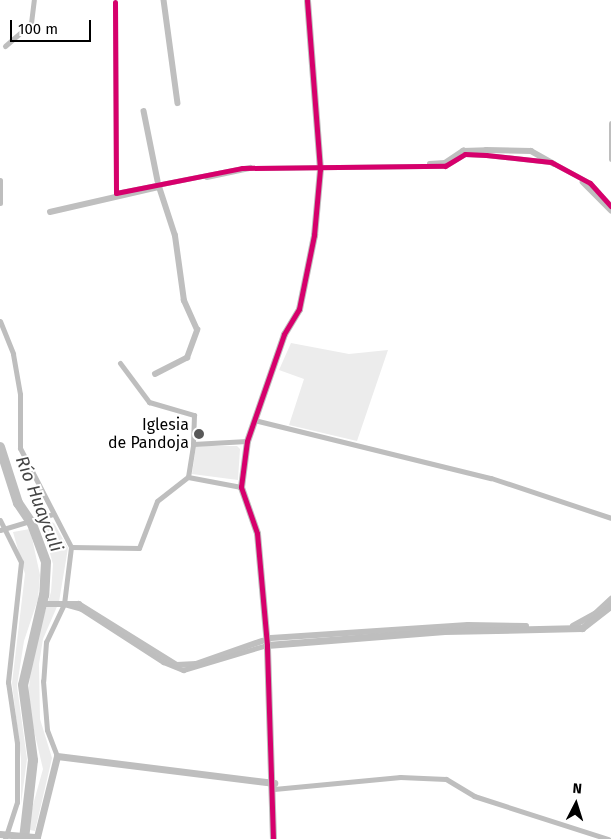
<!DOCTYPE html>
<html>
<head>
<meta charset="utf-8">
<style>
  body { margin:0 }
  #map { position:relative; width:611px; height:839px; overflow:hidden; background:#fff; font-family:"Fira Sans",sans-serif }
  div>[style] { position:absolute }
  .green>* { inset:0; background:#ececec }
  .canal>* { height:5.5px; margin:-2.75px; padding:0 2.75px; transform-origin:2.75px; border-radius:2.75px; background:#bfbfbf }
  .river>* { height:10px; margin:-5px; padding:0 5px; transform-origin:5px; border-radius:5px; background:#bfbfbf }
  .minor>* { height:5px; margin:-2.5px; padding:0 2.5px; transform-origin:2.5px; border-radius:2.5px; background:#bebebe }
  .tertiary>* { height:7px; margin:-3.5px; padding:0 3.5px; transform-origin:3.5px; border-radius:3.5px; background:#bebebe }
  .cycleway>* { height:5px; margin:-2.5px; padding:0 2.5px; transform-origin:2.5px; border-radius:2.5px; background:#d6006c }
  .dots>* { width:14px; height:14px; translate:-50% -50%; box-sizing:border-box; border:2px solid #fff; border-radius:50% }
  span { translate:-50% -50%; white-space:nowrap; text-align:center; line-height:1.15; -webkit-text-stroke:4px #fff; paint-order:stroke }
  .poi-label { font-size:16px; color:#000 }
  .right { translate:-100% -50%; text-align:right }
  .water-label { font-size:18px; color:#444; font-style:italic }
  .north { position:absolute; left:551px; top:779px; width:50px; height:50px; -webkit-text-stroke:4px #fff; paint-order:stroke; rotate:5deg; font-size:14px; font-weight:700; line-height:20px; text-align:center; color:#000 }
  .north::after { content:''; display:block; margin:auto; width:18px; height:22px; background:#000; clip-path:polygon(50% 0,100% 100%,50% 72%,0 100%) }
  .scale { position:absolute; left:10px; top:20px; width:81px; height:22px; box-sizing:border-box; border:2px solid #000; border-top:0; padding-left:6px; font-size:15px; line-height:18px; white-space:nowrap; color:#000; -webkit-text-stroke:4px #fff; paint-order:stroke }
</style>
</head>
<body>
<div id="map">
  <div class="green">
    <div style="clip-path:polygon(291px 343px,349px 354px,388px 350px,357px 441px,289px 425px,304px 379px,279px 370px)"></div>
    <div style="clip-path:polygon(196px 446px,237px 446px,240px 449px,238px 480px,192px 474px)"></div>
    <div style="clip-path:polygon(47px 520px,54px 523px,68px 548px,59px 602px,43px 639px,39px 664px,40px 719px,52px 758px,35px 831px,30px 830px,31px 812px,43px 769px,30px 714px,29px 688px,32px 654px,51px 592px,53px 564px,41px 522px)"></div>
    <div style="clip-path:polygon(30px 529px,40px 575px,38px 599px,24px 641px,17px 686px,27px 759px,21px 804px,21px 759px,12px 683px,25px 574px,13px 532px)"></div>
  </div>
  <div class="canal">
    <div style="left:164px;top:0;width:104px;rotate:82.3deg"></div>
    <div style="left:144px;top:111px;width:71px;rotate:78.7deg"></div>
    <div style="left:430px;top:164px;width:15px;rotate:-4deg"></div>
    <div style="left:445px;top:163px;width:22px;rotate:-34deg"></div>
    <div style="left:463px;top:151px;width:23px;rotate:-2deg"></div>
    <div style="left:486px;top:150px;width:45px;rotate:1.3deg"></div>
    <div style="left:531px;top:151px;width:26px;rotate:29deg"></div>
    <div style="left:207px;top:177px;width:44px;rotate:-11.8deg"></div>
    <div style="left:583px;top:182px;width:40px;rotate:45deg"></div>
    <div style="left:50px;top:212px;width:112px;rotate:-12.9deg"></div>
    <div style="left:155px;top:374px;width:36px;rotate:-27deg"></div>
    <div style="left:187px;top:358px;width:30px;rotate:-70deg"></div>
    <div style="left:197px;top:330px;width:32px;rotate:-114deg"></div>
    <div style="left:184px;top:301px;width:66px;rotate:-97.9deg"></div>
    <div style="left:175px;top:236px;width:52px;rotate:-108.1deg"></div>
    <div style="left:41px;top:604px;width:38px"></div>
    <div style="left:79px;top:604px;width:115px;rotate:31.9deg"></div>
    <div style="left:177px;top:665px;width:19px;rotate:-3deg"></div>
    <div style="left:196px;top:664px;width:70px;rotate:-19.2deg"></div>
    <div style="left:573px;top:626px;width:25px;rotate:-29deg"></div>
    <div style="left:595px;top:614px;width:22px;rotate:-43deg"></div>
    <div style="left:271px;top:638px;width:197px;rotate:-3.8deg"></div>
    <div style="left:468px;top:625px;width:58px;rotate:1deg"></div>
  </div>
  <div class="river">
    <div style="left:0;top:447px;width:59px;rotate:72.2deg"></div>
    <div style="left:18px;top:503px;width:25px;rotate:56deg"></div>
    <div style="left:32px;top:524px;width:40px;rotate:69.8deg"></div>
    <div style="left:46px;top:562px;width:33px;rotate:93deg"></div>
    <div style="left:44px;top:595px;width:92px;rotate:103.1deg"></div>
    <div style="left:23px;top:685px;width:76px;rotate:82.4deg"></div>
    <div style="left:33px;top:760px;width:80px;rotate:96.5deg"></div>
  </div>
  <div class="minor">
    <div style="left:115px;top:2px;width:191px;rotate:89.7deg"></div>
    <div style="left:116px;top:193px;width:128px;rotate:-11.2deg"></div>
    <div style="left:242px;top:168px;width:203px;rotate:-0.6deg"></div>
    <div style="left:445px;top:166px;width:23px;rotate:-31deg"></div>
    <div style="left:465px;top:154px;width:21px;rotate:3deg"></div>
    <div style="left:486px;top:155px;width:65px;rotate:6.1deg"></div>
    <div style="left:551px;top:162px;width:44px;rotate:28.3deg"></div>
    <div style="left:590px;top:183px;width:31px;rotate:48deg"></div>
    <div style="left:5px;top:46px;width:35px;rotate:-41deg"></div>
    <div style="left:31px;top:23px;width:23px;rotate:-83deg"></div>
    <div style="left:611px;top:123px;width:36px;rotate:90deg"></div>
    <div style="left:0;top:180px;width:23px;rotate:90deg"></div>
    <div style="left:0;top:321px;width:35px;rotate:68deg"></div>
    <div style="left:13px;top:354px;width:41px;rotate:80.1deg"></div>
    <div style="left:20px;top:394px;width:54px;rotate:90deg"></div>
    <div style="left:20px;top:448px;width:111px;rotate:62.7deg"></div>
    <div style="left:71px;top:547px;width:57px;rotate:97deg"></div>
    <div style="left:64px;top:604px;width:42px;rotate:115.3deg"></div>
    <div style="left:46px;top:642px;width:39px;rotate:94deg"></div>
    <div style="left:43px;top:681px;width:49px;rotate:85.3deg"></div>
    <div style="left:47px;top:730px;width:28px;rotate:69deg"></div>
    <div style="left:120px;top:363px;width:49px;rotate:53.4deg"></div>
    <div style="left:149px;top:402px;width:47px;rotate:16.1deg"></div>
    <div style="left:194px;top:415px;width:29px;rotate:92deg"></div>
    <div style="left:254px;top:420px;width:244px;rotate:13.8deg"></div>
    <div style="left:491px;top:478px;width:126px;rotate:18.4deg"></div>
    <div style="left:241px;top:487px;width:54px;rotate:-169.3deg"></div>
    <div style="left:188px;top:477px;width:33px;rotate:-81deg"></div>
    <div style="left:193px;top:444px;width:54px;rotate:-3.2deg"></div>
    <div style="left:0;top:520px;width:47px;rotate:63.4deg"></div>
    <div style="left:21px;top:562px;width:121px;rotate:96.2deg"></div>
    <div style="left:8px;top:682px;width:62px;rotate:81.6deg"></div>
    <div style="left:17px;top:743px;width:59px;rotate:90deg"></div>
    <div style="left:17px;top:802px;width:39px;rotate:108deg"></div>
    <div style="left:0;top:530px;width:55px;rotate:-16.8deg"></div>
    <div style="left:71px;top:547px;width:68px;rotate:0.8deg"></div>
    <div style="left:139px;top:548px;width:50px;rotate:-69deg"></div>
    <div style="left:157px;top:501px;width:39px;rotate:-38deg"></div>
    <div style="left:64px;top:604px;width:18px;rotate:16deg"></div>
    <div style="left:81px;top:609px;width:98px;rotate:32.9deg"></div>
    <div style="left:163px;top:662px;width:22px;rotate:22deg"></div>
    <div style="left:183px;top:670px;width:88px;rotate:-16.6deg"></div>
    <div style="left:274px;top:789px;width:127px;rotate:-5.4deg"></div>
    <div style="left:400px;top:777px;width:46px;rotate:2.5deg"></div>
    <div style="left:446px;top:779px;width:33px;rotate:31deg"></div>
    <div style="left:474px;top:796px;width:141px;rotate:17.8deg"></div>
  </div>
  <div class="tertiary">
    <div style="left:267px;top:645px;width:178px;rotate:-4.5deg"></div>
    <div style="left:444px;top:631px;width:138px;rotate:-1.2deg"></div>
    <div style="left:582px;top:628px;width:37px;rotate:-38deg"></div>
    <div style="left:0;top:834px;width:37px;rotate:5deg"></div>
    <div style="left:37px;top:837px;width:83px;rotate:-76.1deg"></div>
    <div style="left:57px;top:756px;width:219px;rotate:7.1deg"></div>
    <div style="left:273px;top:839px;width:194px;rotate:-91.8deg"></div>
    <div style="left:267px;top:645px;width:112px;rotate:-95.1deg"></div>
    <div style="left:257px;top:533px;width:49px;rotate:-109.2deg"></div>
    <div style="left:241px;top:487px;width:46px;rotate:-82.6deg"></div>
    <div style="left:247px;top:441px;width:113px;rotate:-70.9deg"></div>
    <div style="left:284px;top:334px;width:29px;rotate:-59deg"></div>
    <div style="left:299px;top:309px;width:76px;rotate:-78.5deg"></div>
    <div style="left:314px;top:235px;width:66px;rotate:-84.8deg"></div>
    <div style="left:320px;top:169px;width:169px;rotate:-94.4deg"></div>
  </div>
  <div class="cycleway">
    <div style="left:115px;top:2px;width:191px;rotate:89.7deg"></div>
    <div style="left:116px;top:193px;width:128px;rotate:-11.2deg"></div>
    <div style="left:242px;top:168px;width:203px;rotate:-0.6deg"></div>
    <div style="left:445px;top:166px;width:23px;rotate:-31deg"></div>
    <div style="left:465px;top:154px;width:21px;rotate:3deg"></div>
    <div style="left:486px;top:155px;width:65px;rotate:6.1deg"></div>
    <div style="left:551px;top:162px;width:44px;rotate:28.3deg"></div>
    <div style="left:590px;top:183px;width:31px;rotate:48deg"></div>
    <div style="left:273px;top:839px;width:194px;rotate:-91.8deg"></div>
    <div style="left:267px;top:645px;width:112px;rotate:-95.1deg"></div>
    <div style="left:257px;top:533px;width:49px;rotate:-109.2deg"></div>
    <div style="left:241px;top:487px;width:46px;rotate:-82.6deg"></div>
    <div style="left:247px;top:441px;width:113px;rotate:-70.9deg"></div>
    <div style="left:284px;top:334px;width:29px;rotate:-59deg"></div>
    <div style="left:299px;top:309px;width:76px;rotate:-78.5deg"></div>
    <div style="left:314px;top:235px;width:66px;rotate:-84.8deg"></div>
    <div style="left:320px;top:169px;width:169px;rotate:-94.4deg"></div>
  </div>
  <div class="dots">
    <div style="left:199px;top:434px;background:#595959"></div>
  </div>
  <div class="poi-label">
    <span class="right" style="left:189px;top:434px">Iglesia<br>de Pandoja</span>
  </div>
  <div class="water-label">
    <span style="left:39px;top:504px;rotate:69deg">Río Huayculi</span>
  </div>
  <div class="north">N</div>
  <div class="scale">100 m</div>
</div>
</body>
</html>
